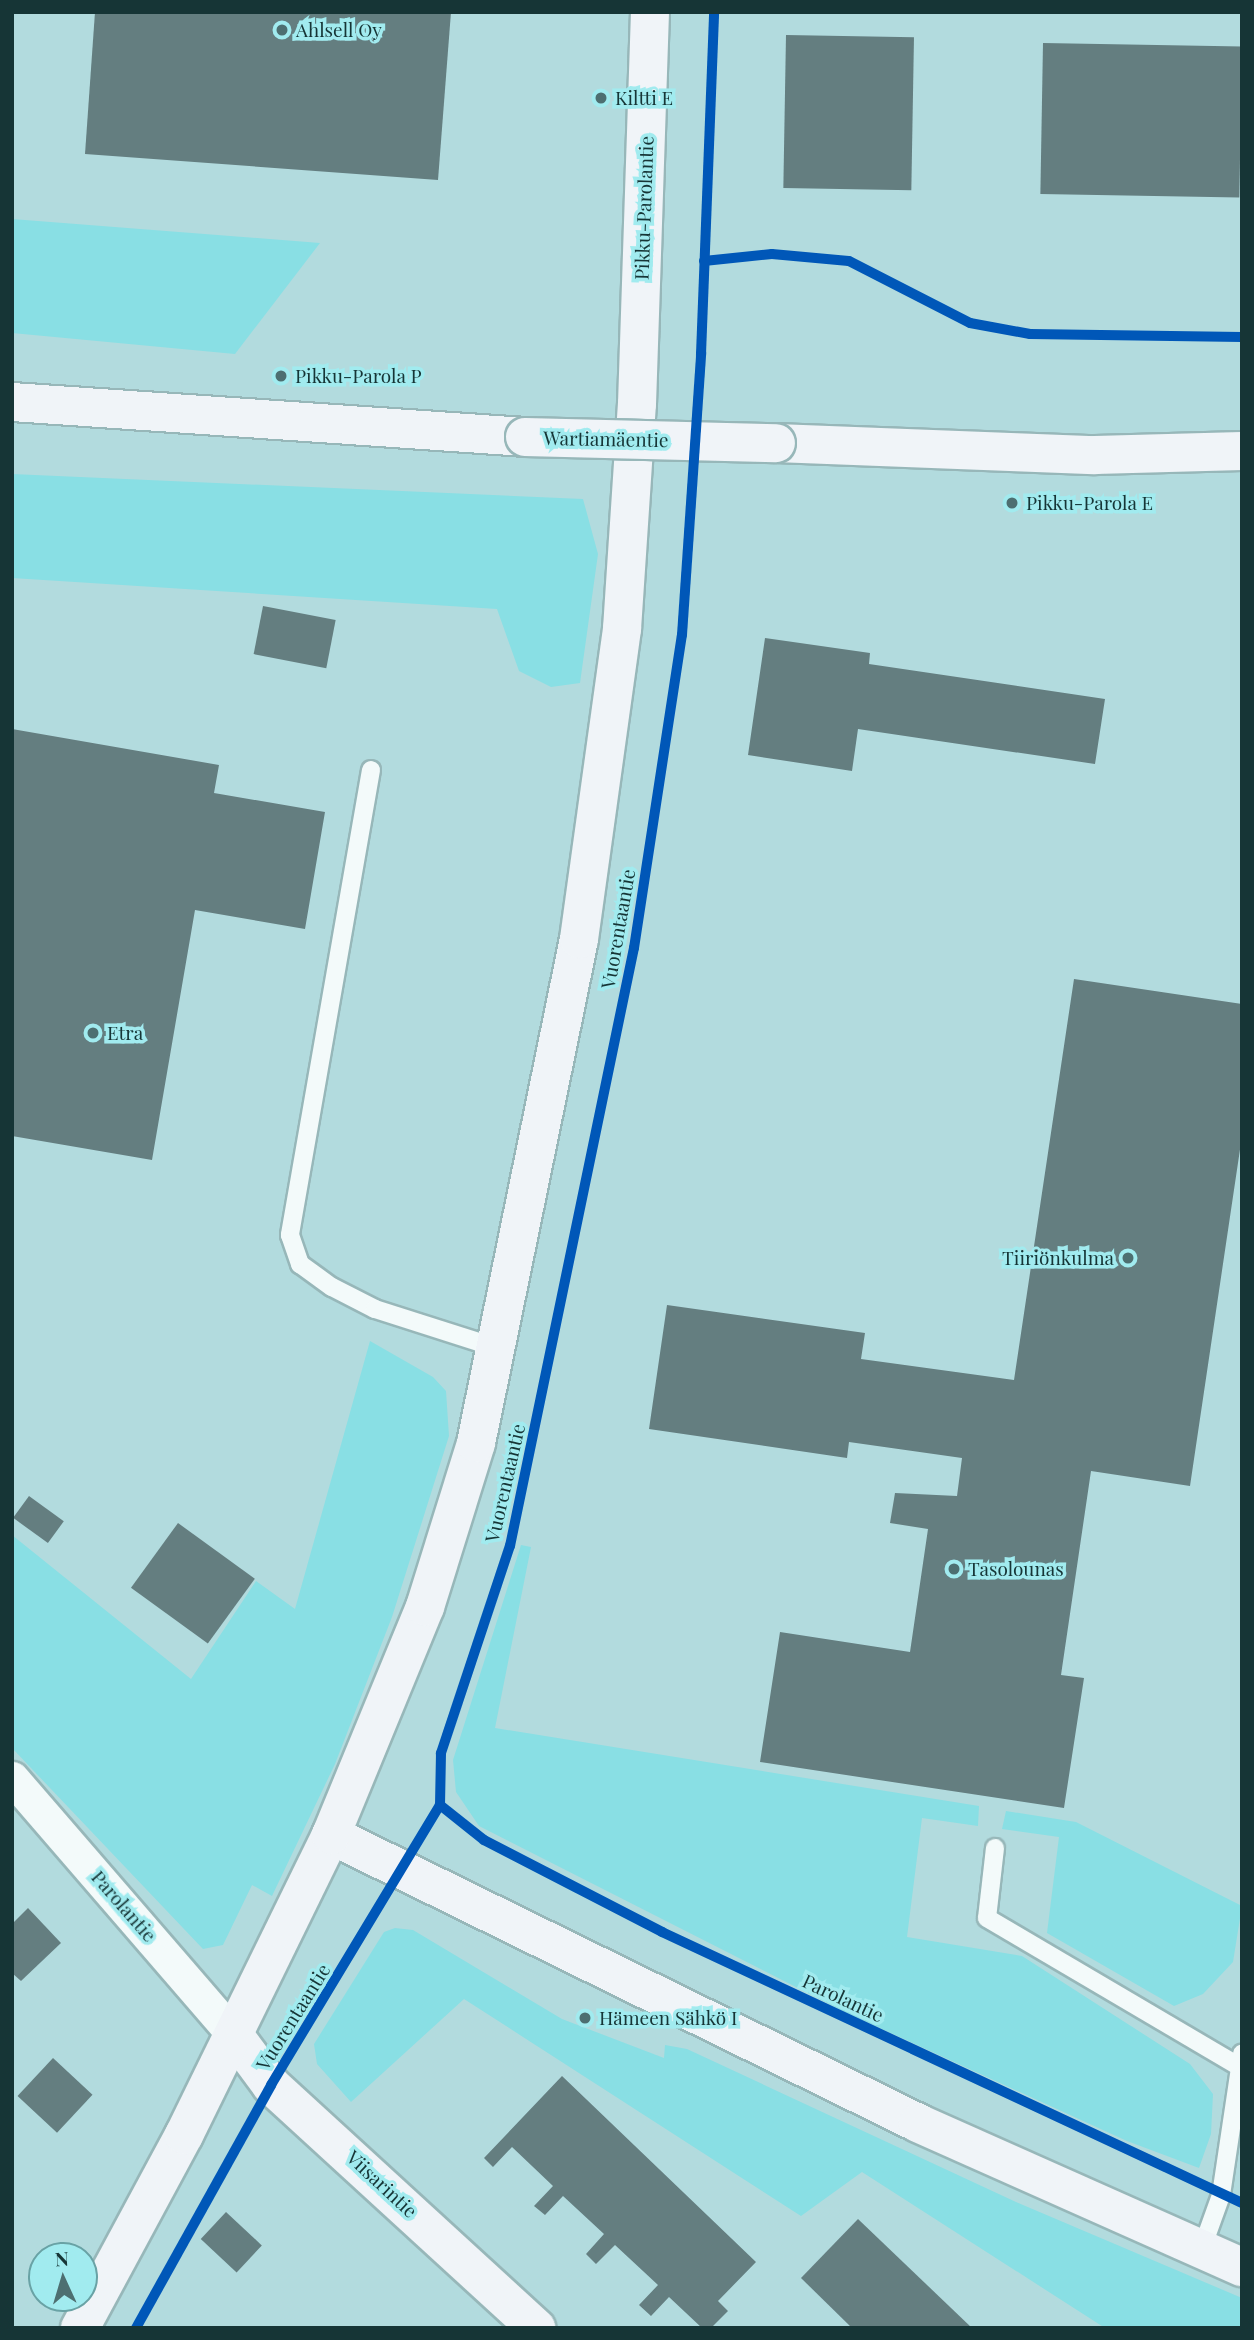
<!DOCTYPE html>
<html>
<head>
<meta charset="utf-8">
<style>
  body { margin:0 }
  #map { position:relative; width:1254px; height:2340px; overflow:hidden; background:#b2dbde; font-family:"Playfair Display",serif }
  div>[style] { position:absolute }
  .green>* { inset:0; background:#89dfe4 }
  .building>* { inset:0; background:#647e80; transform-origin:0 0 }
  .roads { filter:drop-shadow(2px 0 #97b7b9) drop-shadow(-2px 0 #97b7b9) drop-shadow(0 2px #97b7b9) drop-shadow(0 -2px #97b7b9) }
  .lane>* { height:18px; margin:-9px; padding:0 9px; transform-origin:9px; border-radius:9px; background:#f3fafa }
  .street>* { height:33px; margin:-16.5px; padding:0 16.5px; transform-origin:16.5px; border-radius:16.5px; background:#f3fafa }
  .secondary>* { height:38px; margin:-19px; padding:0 19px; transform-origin:19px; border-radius:19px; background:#f0f4f8 }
  .bridges { filter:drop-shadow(2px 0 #97b7b9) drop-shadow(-2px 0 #97b7b9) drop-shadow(0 2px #97b7b9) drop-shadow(0 -2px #97b7b9) }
  .secondary-bridge>* { height:38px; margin:-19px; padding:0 19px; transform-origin:19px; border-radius:19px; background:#f0f4f8 }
  .cycleway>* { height:10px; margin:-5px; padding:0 5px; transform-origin:5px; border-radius:5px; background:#0057b8 }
  .dots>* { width:19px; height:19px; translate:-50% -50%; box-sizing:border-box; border:4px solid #a1ebef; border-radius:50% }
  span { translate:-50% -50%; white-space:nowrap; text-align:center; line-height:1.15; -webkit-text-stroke:7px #a1ebef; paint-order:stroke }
  .poi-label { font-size:19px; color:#163536 }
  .left { translate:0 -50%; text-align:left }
  .right { translate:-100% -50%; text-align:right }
  .street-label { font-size:19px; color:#163536 }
  .frame { position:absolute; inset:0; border:14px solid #163536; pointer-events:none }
  .north { position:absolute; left:28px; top:2242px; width:70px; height:70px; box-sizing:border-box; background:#a1ebef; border:2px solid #69a2a5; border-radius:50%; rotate:356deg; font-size:19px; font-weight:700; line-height:28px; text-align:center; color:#163536 }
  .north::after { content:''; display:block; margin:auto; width:24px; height:32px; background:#4d6f71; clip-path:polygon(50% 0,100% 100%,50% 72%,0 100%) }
</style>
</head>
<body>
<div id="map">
  <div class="green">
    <div style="clip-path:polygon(12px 219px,320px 243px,235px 354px,12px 333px)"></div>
    <div style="clip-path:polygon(12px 474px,583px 499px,598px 554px,580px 683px,551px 687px,519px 671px,497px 609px,12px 578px)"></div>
    <div style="clip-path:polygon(370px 1341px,433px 1377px,446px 1391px,449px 1436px,392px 1617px,335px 1764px,272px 1896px,252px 1885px,223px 1945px,203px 1949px,12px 1748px,12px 1535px,191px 1679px,256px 1581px,295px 1609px)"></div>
    <div style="clip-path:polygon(521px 1545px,531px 1547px,495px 1728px,979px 1806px,978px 1826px,922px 1818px,907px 1937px,1022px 1956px,1190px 2064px,1213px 2094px,1211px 2134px,1199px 2168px,1127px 2141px,847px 2013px,479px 1826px,456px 1792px,453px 1760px)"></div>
    <div style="clip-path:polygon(1006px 1811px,1076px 1822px,1242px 1906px,1233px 1962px,1203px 1994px,1174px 2006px,1047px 1933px,1059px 1837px,1002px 1829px)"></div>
    <div style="clip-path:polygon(395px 1928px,413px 1930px,562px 2019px,664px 2058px,665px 2045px,687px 2049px,1016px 2202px,1242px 2298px,1242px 2328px,1105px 2328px,862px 2172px,801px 2216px,464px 1999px,351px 2102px,317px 2064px,314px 2044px,384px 1932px)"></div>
  </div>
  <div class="building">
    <div style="clip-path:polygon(95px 12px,451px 12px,438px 180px,85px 154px)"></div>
    <div style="left:786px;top:35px;width:128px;height:153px;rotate:1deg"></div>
    <div style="left:1043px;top:43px;width:199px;height:151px;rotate:1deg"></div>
    <div style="left:263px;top:606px;width:74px;height:49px;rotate:11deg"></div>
    <div style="clip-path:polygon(765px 638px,870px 653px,869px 664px,1105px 699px,1095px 764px,858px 729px,852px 771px,748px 755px)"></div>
    <div style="clip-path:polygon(12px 729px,219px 765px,214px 793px,325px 812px,305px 929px,195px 910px,152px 1160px,12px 1136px)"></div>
    <div style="clip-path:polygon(1074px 979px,1242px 1004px,1242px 1136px,1190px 1486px,1091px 1471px,1061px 1675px,1084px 1678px,1064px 1808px,760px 1762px,780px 1632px,910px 1652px,928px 1529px,890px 1523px,895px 1493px,957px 1496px,962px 1458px,849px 1442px,847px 1458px,649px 1429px,667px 1305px,865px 1333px,861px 1359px,1014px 1380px)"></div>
    <div style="left:29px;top:1496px;width:43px;height:27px;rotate:36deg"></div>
    <div style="left:178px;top:1523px;width:95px;height:80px;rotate:36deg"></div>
    <div style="clip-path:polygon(28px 1908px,61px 1943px,21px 1981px,12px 1973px,12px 1924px)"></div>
    <div style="left:53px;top:2058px;width:54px;height:52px;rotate:43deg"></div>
    <div style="clip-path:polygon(562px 2076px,756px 2262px,718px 2301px,728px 2311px,711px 2328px,702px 2328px,669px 2297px,651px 2316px,639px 2305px,658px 2285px,615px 2245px,596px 2264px,586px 2254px,604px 2234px,563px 2196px,545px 2215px,534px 2206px,553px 2186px,512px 2147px,493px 2167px,484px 2158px)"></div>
    <div style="left:226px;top:2212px;width:49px;height:37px;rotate:43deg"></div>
    <div style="clip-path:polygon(858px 2219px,972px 2328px,852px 2328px,801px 2278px)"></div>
  </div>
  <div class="roads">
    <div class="lane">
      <div style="left:371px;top:770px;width:472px;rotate:99.9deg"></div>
      <div style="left:290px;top:1235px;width:31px;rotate:71deg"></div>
      <div style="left:300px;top:1264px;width:39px;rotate:36deg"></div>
      <div style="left:332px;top:1287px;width:48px;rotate:27.1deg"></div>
      <div style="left:375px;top:1309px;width:128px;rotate:17.7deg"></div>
      <div style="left:995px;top:1848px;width:70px;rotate:96.5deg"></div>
      <div style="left:987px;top:1918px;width:294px;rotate:30.5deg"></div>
      <div style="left:1201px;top:2251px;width:59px;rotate:-70.3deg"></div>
      <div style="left:1221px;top:2195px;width:143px;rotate:-81.5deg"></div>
    </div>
    <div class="street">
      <div style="left:12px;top:1778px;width:340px;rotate:49.2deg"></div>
    </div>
    <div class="secondary">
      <div style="left:12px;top:402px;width:514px;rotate:3.9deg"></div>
      <div style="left:776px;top:443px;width:319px;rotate:2.2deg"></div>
      <div style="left:1095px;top:455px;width:147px;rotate:-1.6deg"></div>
      <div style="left:331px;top:1835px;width:654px;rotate:26.13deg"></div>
      <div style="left:918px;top:2123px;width:355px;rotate:24deg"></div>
      <div style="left:234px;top:2035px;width:62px;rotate:53.5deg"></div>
      <div style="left:271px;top:2085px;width:360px;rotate:42.5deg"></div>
      <div style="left:80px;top:2328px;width:219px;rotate:-61.7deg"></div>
      <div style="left:184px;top:2135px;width:334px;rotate:-63.9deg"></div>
      <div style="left:331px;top:1835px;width:247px;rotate:-67.6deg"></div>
      <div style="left:425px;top:1607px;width:172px;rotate:-72.7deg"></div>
      <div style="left:476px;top:1443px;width:514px;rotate:-78.45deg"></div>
      <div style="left:579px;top:939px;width:313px;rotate:-82.1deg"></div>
      <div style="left:622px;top:629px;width:225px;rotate:-86.2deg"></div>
      <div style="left:637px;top:404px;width:392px;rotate:-88.1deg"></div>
    </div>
  </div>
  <div class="bridges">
    <div class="secondary-bridge">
      <div style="left:525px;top:437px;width:251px;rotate:1.4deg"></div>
    </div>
  </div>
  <div class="cycleway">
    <div style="left:704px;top:261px;width:68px;rotate:-5.9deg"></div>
    <div style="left:772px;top:254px;width:77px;rotate:5.2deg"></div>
    <div style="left:849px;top:261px;width:136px;rotate:27.1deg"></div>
    <div style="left:970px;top:323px;width:61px;rotate:10.4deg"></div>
    <div style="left:1030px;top:334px;width:212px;rotate:0.8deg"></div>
    <div style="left:440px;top:1805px;width:56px;rotate:38.5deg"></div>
    <div style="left:484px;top:1840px;width:200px;rotate:27.3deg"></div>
    <div style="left:662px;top:1932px;width:640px;rotate:25.04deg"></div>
    <div style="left:136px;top:2328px;width:278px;rotate:-60.9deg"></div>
    <div style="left:271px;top:2085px;width:327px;rotate:-58.9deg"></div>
    <div style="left:440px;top:1805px;width:52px;rotate:-88.9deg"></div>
    <div style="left:441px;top:1753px;width:218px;rotate:-71.6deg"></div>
    <div style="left:510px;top:1546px;width:611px;rotate:-78.29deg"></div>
    <div style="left:634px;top:948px;width:317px;rotate:-81.3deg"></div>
    <div style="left:682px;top:635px;width:282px;rotate:-86.1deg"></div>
    <div style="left:701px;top:354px;width:342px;rotate:-87.8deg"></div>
  </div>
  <div class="dots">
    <div style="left:282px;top:30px;background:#4d6f71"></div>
    <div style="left:601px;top:98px;background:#4d6f71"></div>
    <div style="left:281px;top:376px;background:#4d6f71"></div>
    <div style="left:1012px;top:503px;background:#4d6f71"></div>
    <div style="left:93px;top:1033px;background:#4d6f71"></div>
    <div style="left:1128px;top:1258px;background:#4d6f71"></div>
    <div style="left:954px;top:1569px;background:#4d6f71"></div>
    <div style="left:585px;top:2018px;background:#4d6f71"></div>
  </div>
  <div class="poi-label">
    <span class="left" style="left:296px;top:30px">Ahlsell Oy</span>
    <span class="left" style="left:615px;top:98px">Kiltti E</span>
    <span class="left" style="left:295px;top:376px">Pikku-Parola P</span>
    <span class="left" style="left:1026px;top:503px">Pikku-Parola E</span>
    <span class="left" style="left:107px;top:1033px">Etra</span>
    <span class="right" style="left:1114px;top:1258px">Tiiriönkulma</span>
    <span class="left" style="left:968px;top:1569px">Tasolounas</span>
    <span class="left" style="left:599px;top:2018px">Hämeen Sähkö I</span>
  </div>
  <div class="street-label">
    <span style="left:644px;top:208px;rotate:-88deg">Pikku-Parolantie</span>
    <span style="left:606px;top:439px;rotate:1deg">Wartiamäentie</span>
    <span style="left:618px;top:929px;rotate:-80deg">Vuorentaantie</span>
    <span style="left:505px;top:1483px;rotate:-77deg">Vuorentaantie</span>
    <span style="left:124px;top:1906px;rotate:49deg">Parolantie</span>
    <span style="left:843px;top:1998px;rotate:25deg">Parolantie</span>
    <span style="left:293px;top:2017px;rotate:-58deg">Vuorentaantie</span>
    <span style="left:382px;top:2184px;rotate:43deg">Viisarintie</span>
  </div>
  <div class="frame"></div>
  <div class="north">N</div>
</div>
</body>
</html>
